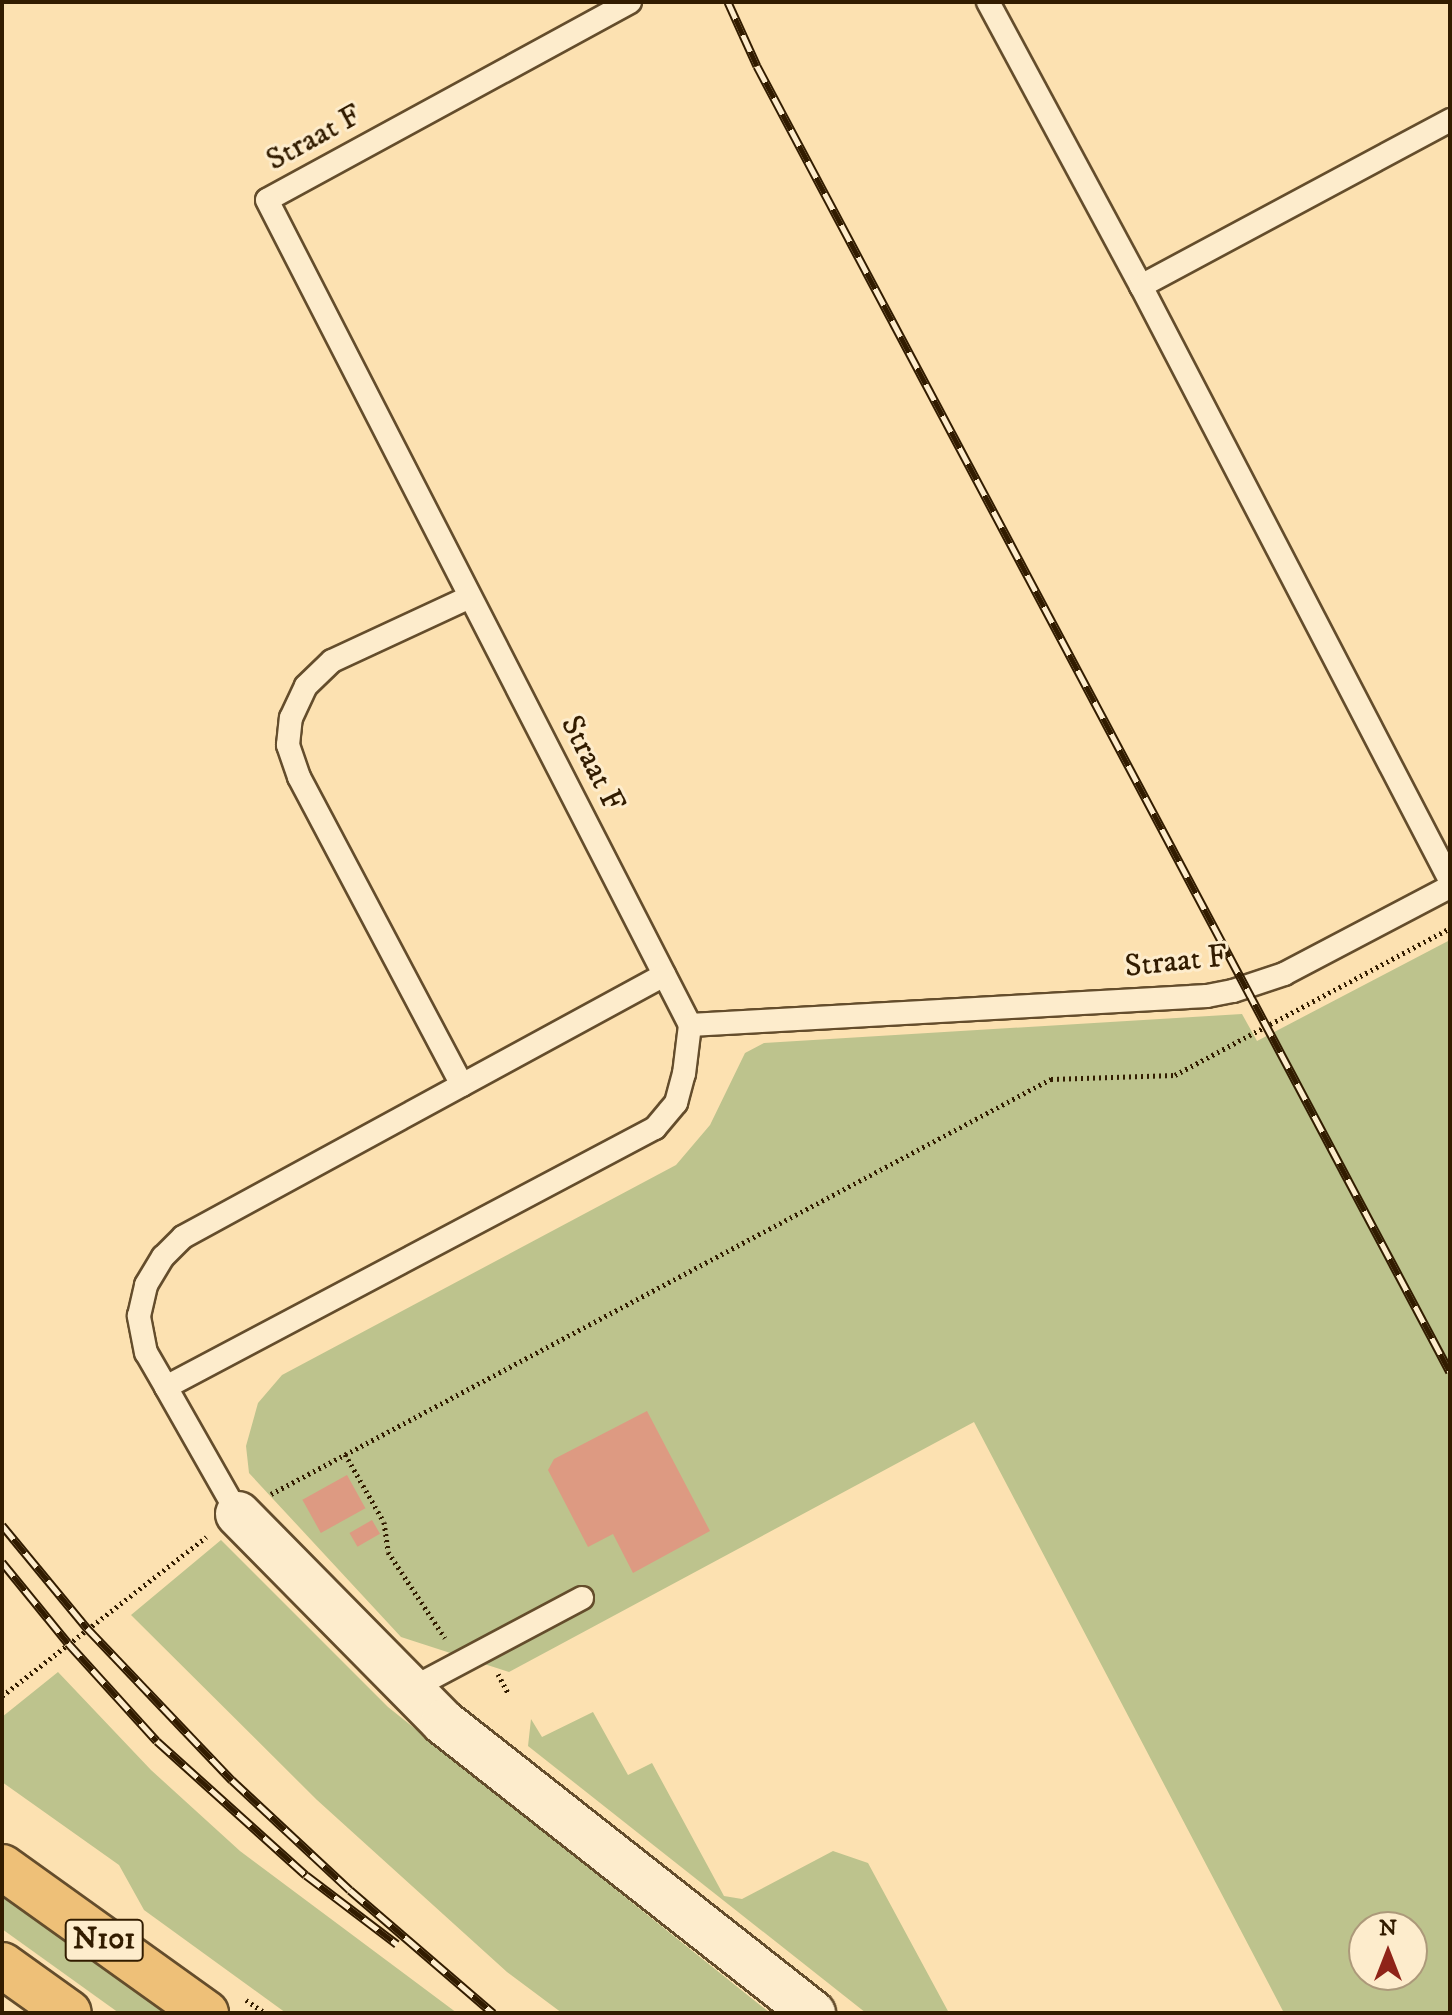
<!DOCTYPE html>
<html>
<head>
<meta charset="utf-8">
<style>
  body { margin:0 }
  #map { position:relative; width:1452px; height:2015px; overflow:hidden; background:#fce1b1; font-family:"IM FELL DW Pica",serif }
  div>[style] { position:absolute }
  .green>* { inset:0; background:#bdc38d }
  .building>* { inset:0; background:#dd9a82; transform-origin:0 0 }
  .path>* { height:5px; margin-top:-2.5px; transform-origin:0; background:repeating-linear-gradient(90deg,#321c00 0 2px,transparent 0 6px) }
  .roads { filter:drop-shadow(2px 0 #644d2c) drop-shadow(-2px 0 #644d2c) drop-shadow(0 2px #644d2c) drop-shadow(0 -2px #644d2c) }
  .service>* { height:22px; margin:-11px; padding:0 11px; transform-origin:11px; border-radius:11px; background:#fdeccc }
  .minor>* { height:44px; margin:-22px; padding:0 22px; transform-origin:22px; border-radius:22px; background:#fdeccc }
  .primary>* { height:44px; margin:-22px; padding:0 22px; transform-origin:22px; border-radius:22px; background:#eec078 }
  .rail>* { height:9px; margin-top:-4.5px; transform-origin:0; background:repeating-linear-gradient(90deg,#fdeccc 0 18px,#321c00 0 36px); box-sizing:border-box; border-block:2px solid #321c00 }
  span { translate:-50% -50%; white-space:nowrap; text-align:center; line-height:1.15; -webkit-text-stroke:6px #fdeccc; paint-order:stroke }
  .shield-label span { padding:2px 6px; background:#fdeccc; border:2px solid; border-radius:6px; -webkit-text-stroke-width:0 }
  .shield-label { font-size:30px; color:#321c00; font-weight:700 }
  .street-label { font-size:32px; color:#321c00 }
  .frame { position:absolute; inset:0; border:4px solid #321c00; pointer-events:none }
  .north { position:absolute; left:1348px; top:1911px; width:80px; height:80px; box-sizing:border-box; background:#fdeccc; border:2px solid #ac997a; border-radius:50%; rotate:0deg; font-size:22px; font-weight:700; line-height:32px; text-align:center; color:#321c00 }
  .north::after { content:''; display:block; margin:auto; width:28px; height:36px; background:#8f2418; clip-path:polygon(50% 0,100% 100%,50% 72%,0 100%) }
</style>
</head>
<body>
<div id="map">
  <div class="green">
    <div style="clip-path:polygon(evenodd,1450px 940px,1450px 2013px,1284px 2013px,974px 1422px,509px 1672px,401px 1637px,249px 1473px,246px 1446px,258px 1403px,282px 1375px,676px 1165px,710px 1125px,745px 1053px,764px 1043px,1242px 1014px,1257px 1041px,1450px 940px,1364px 1927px,1412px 1927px,1412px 1975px,1364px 1975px,1364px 1927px)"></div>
    <div style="clip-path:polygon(221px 1540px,388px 1707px,770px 2013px,562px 2013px,507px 1972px,317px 1800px,131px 1615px)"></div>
    <div style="clip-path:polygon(58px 1672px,151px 1770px,240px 1851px,457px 2013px,286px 2013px,144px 1910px,119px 1865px,2px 1782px,2px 1717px)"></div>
    <div style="clip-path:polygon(593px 1712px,628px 1775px,652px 1763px,724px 1896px,742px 1899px,833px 1851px,868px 1863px,949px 2013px,866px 2013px,528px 1746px,531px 1719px,542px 1737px)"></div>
    <div style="clip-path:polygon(2px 1895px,166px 2013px,119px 2013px,2px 1929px)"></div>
  </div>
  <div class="building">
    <div style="clip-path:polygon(647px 1411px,710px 1531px,633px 1573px,613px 1534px,588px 1547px,548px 1470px,554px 1459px)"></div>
    <div style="left:347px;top:1475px;width:38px;height:51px;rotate:61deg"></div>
    <div style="left:372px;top:1520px;width:16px;height:26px;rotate:60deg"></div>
  </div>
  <div class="path">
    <div style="left:345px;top:1454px;width:78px;rotate:60.2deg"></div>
    <div style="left:384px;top:1522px;width:30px;rotate:82deg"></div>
    <div style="left:388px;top:1552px;width:103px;rotate:56.5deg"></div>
    <div style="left:271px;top:1494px;width:884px;rotate:-28.02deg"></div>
    <div style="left:1051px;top:1079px;width:124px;rotate:-1.8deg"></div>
    <div style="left:1175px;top:1075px;width:312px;rotate:-28.1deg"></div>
    <div style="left:498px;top:1674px;width:21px;rotate:62deg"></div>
    <div style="left:2px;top:1696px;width:259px;rotate:-37.9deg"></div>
    <div style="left:246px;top:2000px;width:23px;rotate:34deg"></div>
  </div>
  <div class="roads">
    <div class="service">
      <div style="left:630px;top:2px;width:413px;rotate:151.4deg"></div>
      <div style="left:267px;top:200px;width:927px;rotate:62.85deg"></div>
      <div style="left:690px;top:1025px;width:518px;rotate:-3.21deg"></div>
      <div style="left:1207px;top:996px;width:26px;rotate:-11deg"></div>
      <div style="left:1233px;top:991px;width:54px;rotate:-18.4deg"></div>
      <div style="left:1284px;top:974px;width:187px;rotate:-27.7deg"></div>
      <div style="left:988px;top:2px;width:323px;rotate:61.7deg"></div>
      <div style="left:1141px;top:286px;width:670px;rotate:62.52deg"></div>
      <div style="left:1141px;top:286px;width:351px;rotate:-28.2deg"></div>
      <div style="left:462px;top:1085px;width:348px;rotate:-117.9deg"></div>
      <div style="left:299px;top:777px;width:34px;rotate:-109deg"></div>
      <div style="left:288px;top:745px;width:27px;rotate:-84deg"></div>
      <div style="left:291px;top:718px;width:35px;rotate:-65deg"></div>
      <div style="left:306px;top:686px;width:36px;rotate:-44deg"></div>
      <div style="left:332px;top:661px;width:152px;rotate:-24.9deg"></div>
      <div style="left:166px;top:1387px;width:39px;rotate:-120deg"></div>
      <div style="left:146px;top:1353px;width:38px;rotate:-101deg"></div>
      <div style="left:139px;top:1316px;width:32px;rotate:-77deg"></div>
      <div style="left:146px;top:1285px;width:33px;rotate:-59deg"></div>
      <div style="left:163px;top:1257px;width:28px;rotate:-45deg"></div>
      <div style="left:183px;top:1237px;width:548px;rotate:-28.58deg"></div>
      <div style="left:238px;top:1514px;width:146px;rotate:-119.6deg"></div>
      <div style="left:166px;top:1387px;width:553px;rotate:-27.91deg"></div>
      <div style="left:655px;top:1128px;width:33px;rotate:-50deg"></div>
      <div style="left:676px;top:1103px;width:30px;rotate:-75deg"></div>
      <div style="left:684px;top:1074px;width:49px;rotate:-83deg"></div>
      <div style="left:409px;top:1690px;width:196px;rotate:-28deg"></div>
    </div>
    <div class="minor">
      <div style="left:238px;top:1514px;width:292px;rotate:45.4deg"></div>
      <div style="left:443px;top:1722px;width:471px;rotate:38.2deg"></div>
    </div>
    <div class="primary">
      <div style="left:2px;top:1867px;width:251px;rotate:35.6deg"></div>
      <div style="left:2px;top:1965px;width:82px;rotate:35.6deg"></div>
    </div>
  </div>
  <div class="rail">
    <div style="left:728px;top:2px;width:70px;rotate:65.6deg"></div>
    <div style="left:757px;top:66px;width:1478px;rotate:62.05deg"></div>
    <div style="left:2px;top:1525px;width:134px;rotate:50.5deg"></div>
    <div style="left:87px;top:1628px;width:210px;rotate:46.4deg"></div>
    <div style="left:232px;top:1780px;width:161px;rotate:43deg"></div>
    <div style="left:350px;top:1890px;width:189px;rotate:40.7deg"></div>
    <div style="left:2px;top:1562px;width:104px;rotate:50.8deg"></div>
    <div style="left:68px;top:1643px;width:132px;rotate:47.8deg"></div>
    <div style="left:157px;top:1741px;width:200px;rotate:42deg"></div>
    <div style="left:306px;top:1875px;width:114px;rotate:37.2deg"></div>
  </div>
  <div class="shield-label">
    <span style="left:104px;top:1940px">N101</span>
  </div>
  <div class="street-label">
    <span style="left:314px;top:138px;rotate:-29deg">Straat F</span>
    <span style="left:592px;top:764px;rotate:63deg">Straat F</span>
    <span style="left:1176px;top:962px;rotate:-6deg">Straat F</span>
  </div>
  <div class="frame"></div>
  <div class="north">N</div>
</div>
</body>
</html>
